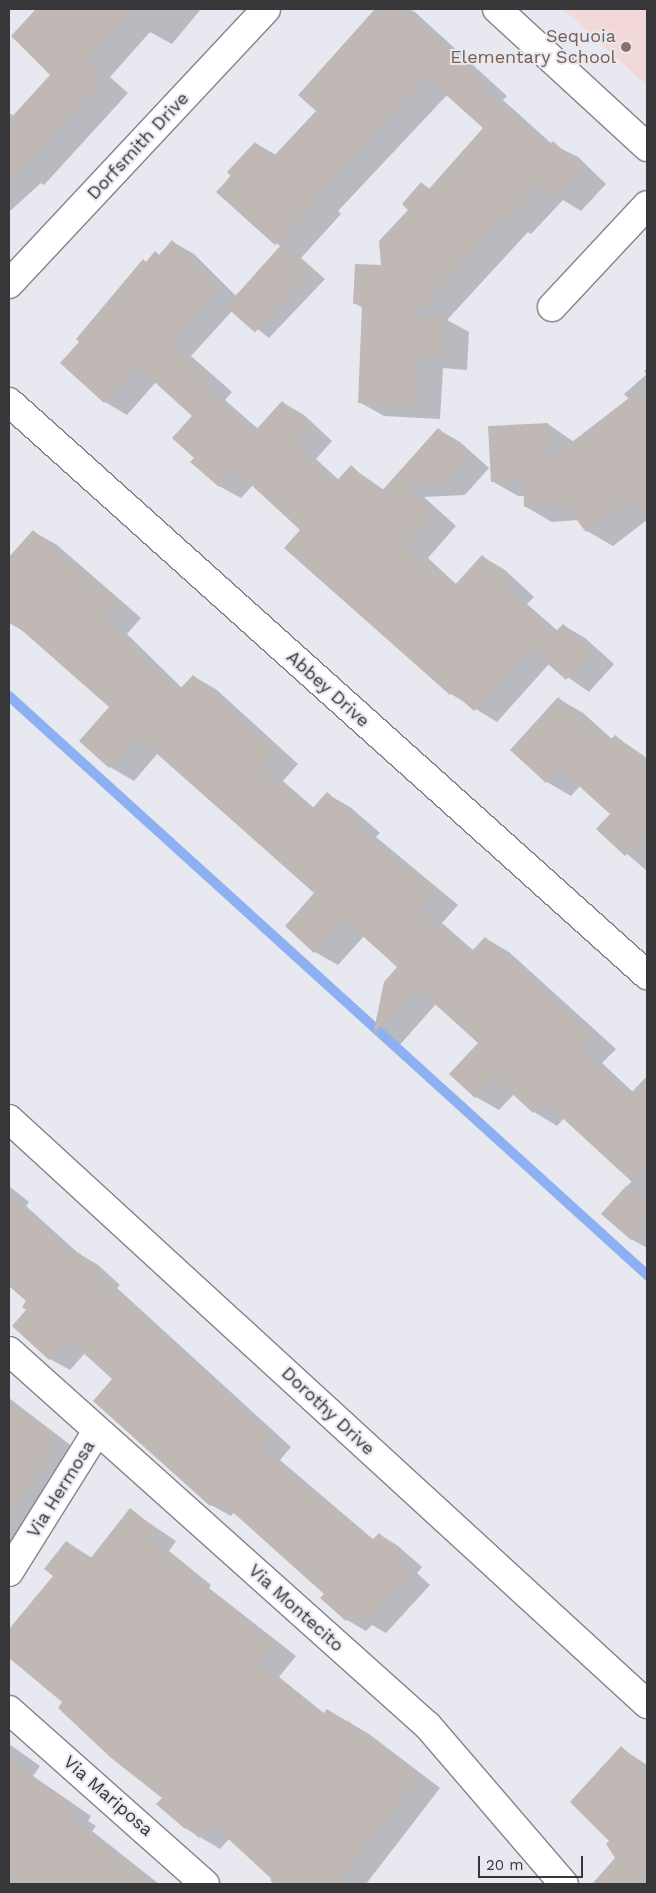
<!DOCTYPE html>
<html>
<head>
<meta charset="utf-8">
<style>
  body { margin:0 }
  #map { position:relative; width:656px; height:1893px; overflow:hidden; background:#e8e9f0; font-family:"Work Sans",sans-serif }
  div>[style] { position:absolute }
  .education>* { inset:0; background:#f3d8d9 }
  .shadow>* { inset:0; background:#0003 }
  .stream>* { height:10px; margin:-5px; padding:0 5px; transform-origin:5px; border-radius:5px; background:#8db0f2 }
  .building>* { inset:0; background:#bfb8b5; transform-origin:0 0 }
  .roads { filter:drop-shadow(1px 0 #84858b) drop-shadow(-1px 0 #84858b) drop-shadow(0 1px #84858b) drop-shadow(0 -1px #84858b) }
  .minor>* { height:28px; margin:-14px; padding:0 14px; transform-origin:14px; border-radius:14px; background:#fff }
  .dots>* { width:14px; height:14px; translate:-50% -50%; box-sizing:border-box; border:2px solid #e8e9f0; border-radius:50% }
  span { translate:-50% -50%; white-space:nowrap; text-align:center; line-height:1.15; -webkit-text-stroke:4px #e8e9f0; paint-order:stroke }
  .education-label { font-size:18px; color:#785e54 }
  .right { translate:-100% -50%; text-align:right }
  .street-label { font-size:18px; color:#37373a }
  .frame { position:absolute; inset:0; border:10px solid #37373a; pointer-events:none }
  .scale { position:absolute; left:478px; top:1856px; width:105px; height:22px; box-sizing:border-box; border:2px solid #37373a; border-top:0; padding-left:6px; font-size:15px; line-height:18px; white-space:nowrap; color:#37373a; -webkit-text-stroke:4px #e8e9f0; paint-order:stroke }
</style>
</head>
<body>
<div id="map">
  <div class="education">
    <div style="clip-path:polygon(563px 9px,647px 9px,647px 86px)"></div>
  </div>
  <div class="shadow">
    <div style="clip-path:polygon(38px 9px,201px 9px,172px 44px,150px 32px,110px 77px,128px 93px,44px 185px,41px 183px,9px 212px,9px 113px,14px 116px,52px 75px,13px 36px)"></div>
    <div style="clip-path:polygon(381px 9px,409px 9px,415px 12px,507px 96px,503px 100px,552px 144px,578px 157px,606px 184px,581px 211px,563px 200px,531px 234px,528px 232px,447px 320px,469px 332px,467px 370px,443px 368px,440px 419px,384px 416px,359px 402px,363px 308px,354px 303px,382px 267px,422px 184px,430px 189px,485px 128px,448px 94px,338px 211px,341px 214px,301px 258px,325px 279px,269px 338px,233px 310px,191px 356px,232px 392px,225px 400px,258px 429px,282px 402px,304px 415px,332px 441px,316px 459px,339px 480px,351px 467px,384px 490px,439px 430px,460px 442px,489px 468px,465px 495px,424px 497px,456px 526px,428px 558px,457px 585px,483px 557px,505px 570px,534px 597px,527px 604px,558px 631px,563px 625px,585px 638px,614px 664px,589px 692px,549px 664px,497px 722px,451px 694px,302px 530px,253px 485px,241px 498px,219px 486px,196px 457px,194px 416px,156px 382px,127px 415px,105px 402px,146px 262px,160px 256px,173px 242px,194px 254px,237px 297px,281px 247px,218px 192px,255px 143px,276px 155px,317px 111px,300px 95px)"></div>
    <div style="clip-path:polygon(647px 368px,647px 520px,613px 546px,587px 531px,578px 520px,552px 522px,526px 507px,525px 496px,518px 496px,492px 481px,548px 424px,574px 442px,629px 399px,624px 394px,647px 374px,644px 371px)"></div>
    <div style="clip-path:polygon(34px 532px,57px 545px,141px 618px,127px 634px,182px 688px,193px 676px,217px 690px,298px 764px,283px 781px,314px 808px,327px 794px,350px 807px,380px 833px,376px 837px,458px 905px,442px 923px,474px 951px,485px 938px,509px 952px,616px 1049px,602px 1063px,634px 1093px,643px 1082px,647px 1084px,647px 1248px,631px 1239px,603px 1213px,632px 1181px,564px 1118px,557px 1126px,534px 1112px,514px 1094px,499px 1110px,476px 1097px,479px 1043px,436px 1004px,398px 1047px,375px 1034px,385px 983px,399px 967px,364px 936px,338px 965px,315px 952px,316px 893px,158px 753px,134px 781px,110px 767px,81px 741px,111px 707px,25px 632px,9px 623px,9px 559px)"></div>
    <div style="clip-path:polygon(559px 699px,583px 713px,612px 739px,615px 736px,647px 758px,647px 871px,598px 829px,612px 813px,581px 785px,571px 796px,547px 782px)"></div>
    <div style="clip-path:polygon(9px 1186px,29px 1202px,26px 1206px,78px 1253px,98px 1265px,120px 1285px,117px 1288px,291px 1447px,280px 1460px,374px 1540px,379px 1534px,398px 1546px,422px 1567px,417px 1573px,430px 1585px,386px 1633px,372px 1625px,366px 1631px,347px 1620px,326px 1594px,234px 1512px,231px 1516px,211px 1505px,114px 1379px,85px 1353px,70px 1370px,50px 1359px,28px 1310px,28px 1301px,9px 1284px)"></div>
    <div style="clip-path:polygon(9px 1398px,73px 1447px,9px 1558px)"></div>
    <div style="clip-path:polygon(130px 1510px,176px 1541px,169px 1551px,211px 1585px,209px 1588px,296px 1656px,279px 1677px,325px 1714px,328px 1710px,369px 1734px,440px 1788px,366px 1884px,274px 1884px,270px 1880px,272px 1878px,230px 1838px,220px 1849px,185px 1828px,164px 1798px,64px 1702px,9px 1656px,9px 1645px,14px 1640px,9px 1636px,9px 1630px,55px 1576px,67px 1542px,92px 1558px)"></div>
    <div style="clip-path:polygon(9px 1744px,40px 1766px,33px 1776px,91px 1816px,88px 1821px,96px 1826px,92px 1831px,159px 1884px,9px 1884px)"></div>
    <div style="clip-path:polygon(621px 1748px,647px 1765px,647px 1884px,602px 1884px,598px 1880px,617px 1858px,611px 1841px)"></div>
  </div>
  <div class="stream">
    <div style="left:9px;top:696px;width:862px;rotate:42.22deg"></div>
  </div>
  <div class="building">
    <div style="clip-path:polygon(36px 9px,133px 9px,86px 62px,104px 78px,9px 182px,9px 120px,50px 75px,11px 36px)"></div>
    <div style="clip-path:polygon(375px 9px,404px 9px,483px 81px,479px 85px,548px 147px,553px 141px,583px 169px,556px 198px,540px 184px,506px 221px,503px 218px,414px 315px,444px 316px,443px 356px,419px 355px,416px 406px,358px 403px,362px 304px,353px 304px,355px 264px,381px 265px,379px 241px,408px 210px,402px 204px,421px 182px,429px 189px,483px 128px,426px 77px,315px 196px,317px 199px,275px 245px,216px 192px,231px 176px,227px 172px,255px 142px,272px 158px,316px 111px,298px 95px)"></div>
    <div style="clip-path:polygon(172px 240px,219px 288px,170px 342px,211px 379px,204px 386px,254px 432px,282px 401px,311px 428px,295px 446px,335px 483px,351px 465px,380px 493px,438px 428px,468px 455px,443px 484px,404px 485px,435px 513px,406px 545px,453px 587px,482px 555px,513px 583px,506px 590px,554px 633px,563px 624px,593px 651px,566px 680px,530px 648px,474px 711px,453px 692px,450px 695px,284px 548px,300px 530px,234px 469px,219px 487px,190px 462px,194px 458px,172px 438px,192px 416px,137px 366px,104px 403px,60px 363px,79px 342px,76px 339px,143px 259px,146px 262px,155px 251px,159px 255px)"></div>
    <div style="left:282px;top:244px;width:39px;height:84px;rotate:42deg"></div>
    <div style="clip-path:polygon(647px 384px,647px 521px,630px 499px,586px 532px,565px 505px,524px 507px,523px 480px,491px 482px,488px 426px,548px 423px,550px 459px)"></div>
    <div style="clip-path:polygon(33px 530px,119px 604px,104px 620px,138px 650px,136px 653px,178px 691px,193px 675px,276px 750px,261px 767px,310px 811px,327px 792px,357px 819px,354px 823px,402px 867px,405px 864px,435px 891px,420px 909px,469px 954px,485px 937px,593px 1035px,580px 1049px,629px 1095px,647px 1076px,647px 1165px,632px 1182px,544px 1101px,533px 1113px,494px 1077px,475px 1098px,449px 1074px,478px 1043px,416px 987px,373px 1035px,384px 982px,397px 967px,344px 919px,314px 953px,285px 926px,314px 893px,138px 737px,109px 768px,79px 741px,109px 707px,9px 619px,9px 557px)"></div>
    <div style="clip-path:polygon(558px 697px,608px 742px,615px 735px,647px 764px,647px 833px,625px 856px,596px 829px,610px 814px,559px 768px,546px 783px,510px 750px)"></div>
    <div style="clip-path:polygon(627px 1185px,647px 1203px,647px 1221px,631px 1240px,601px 1214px)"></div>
    <div style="clip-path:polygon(9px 1196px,75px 1255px,78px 1252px,101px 1273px,99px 1276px,272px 1435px,262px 1448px,371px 1541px,379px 1533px,403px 1555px,398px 1561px,411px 1573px,366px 1623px,354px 1612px,346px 1621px,320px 1598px,324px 1594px,217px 1498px,210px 1506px,93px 1401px,112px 1379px,68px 1339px,49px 1360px,12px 1326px,26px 1310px,22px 1307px,26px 1301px,9px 1286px)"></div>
    <div style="clip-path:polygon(9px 1401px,52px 1433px,49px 1460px,9px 1513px)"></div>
    <div style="clip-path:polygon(130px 1508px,156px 1529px,149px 1538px,192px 1572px,189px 1575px,276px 1643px,260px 1664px,322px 1715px,327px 1709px,346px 1723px,348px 1721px,420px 1775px,336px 1884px,277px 1884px,212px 1824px,199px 1838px,187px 1827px,185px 1829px,156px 1804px,162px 1798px,110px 1757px,58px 1708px,62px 1702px,9px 1658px,9px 1629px,53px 1576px,44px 1569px,66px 1541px,90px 1559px)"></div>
    <div style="clip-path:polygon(621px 1746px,647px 1770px,647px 1874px,639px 1884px,592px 1884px,615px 1858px,606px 1844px,609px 1841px,570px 1802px)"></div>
    <div style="clip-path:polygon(9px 1760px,69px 1802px,66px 1806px,73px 1812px,70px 1817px,153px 1884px,23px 1884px,9px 1873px)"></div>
  </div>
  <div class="roads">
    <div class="minor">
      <div style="left:497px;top:9px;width:204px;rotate:42.6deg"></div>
      <div style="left:9px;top:284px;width:376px;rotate:-46.9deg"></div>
      <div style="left:552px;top:307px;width:139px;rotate:-47deg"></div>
      <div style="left:9px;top:402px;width:858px;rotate:41.93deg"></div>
      <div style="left:9px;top:1119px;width:866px;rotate:42.52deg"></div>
      <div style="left:9px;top:1351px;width:562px;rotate:41.83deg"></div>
      <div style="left:428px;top:1726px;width:208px;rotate:49.3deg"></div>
      <div style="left:9px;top:1572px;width:166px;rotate:-58deg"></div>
      <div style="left:9px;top:1710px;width:262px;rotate:41.6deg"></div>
    </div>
  </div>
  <div class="dots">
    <div style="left:626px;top:47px;background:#8d6e63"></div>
  </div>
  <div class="education-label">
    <span class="right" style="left:616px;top:47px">Sequoia<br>Elementary School</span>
  </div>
  <div class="street-label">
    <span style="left:138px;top:146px;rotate:-47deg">Dorfsmith Drive</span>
    <span style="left:328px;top:689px;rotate:42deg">Abbey Drive</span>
    <span style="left:328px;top:1411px;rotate:43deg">Dorothy Drive</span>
    <span style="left:61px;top:1489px;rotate:-58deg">Via Hermosa</span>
    <span style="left:296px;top:1608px;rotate:42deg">Via Montecito</span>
    <span style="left:108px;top:1796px;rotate:41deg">Via Mariposa</span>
  </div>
  <div class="frame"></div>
  <div class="scale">20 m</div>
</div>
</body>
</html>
